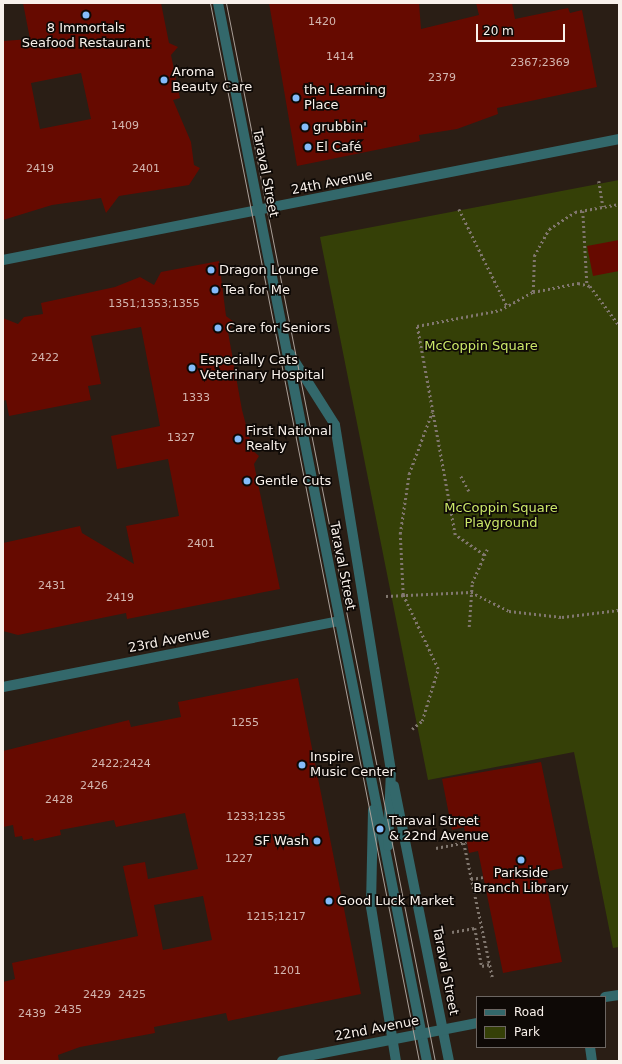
<!DOCTYPE html>
<html>
<head>
<meta charset="utf-8">
<style>
  body { margin:0 }
  #map { position:relative; width:622px; height:1064px; overflow:hidden; background:#2a1e15; font-family:"DejaVu Sans",sans-serif }
  div>[style] { position:absolute }
  .green>* { inset:0; background:#354007 }
  .building>* { inset:0; background:#660a00 }
  .path>* { height:2.5px; margin-top:-1.25px; transform-origin:0; background:repeating-linear-gradient(90deg,#81776f 0 2px,transparent 0 5px) }
  .minor>* { height:10px; margin:-5px; padding:0 5px; transform-origin:5px; border-radius:5px; background:#33686b }
  .tram>* { height:1px; margin:-0.5px; padding:0 0.5px; transform-origin:0.5px; border-radius:0.5px; background:#a99f98 }
  .dots>* { width:11px; height:11px; translate:-50% -50%; box-sizing:border-box; border:2px solid #0e0906; border-radius:50% }
  span { translate:-50% -50%; white-space:nowrap; text-align:center; line-height:1.15; -webkit-text-stroke:3.5px #0e0906; paint-order:stroke }
  .number-label { font-size:11px; color:#d4b7b0 }
  .number-label span { -webkit-text-stroke-width:0 }
  .poi-label { font-size:13px; color:#f9f1eb }
  .left { translate:0 -50%; text-align:left }
  .right { translate:-100% -50%; text-align:right }
  .street-label { font-size:13px; color:#f9f1eb }
  .park-label { font-size:13px; color:#cbe768 }
  .frame { position:absolute; inset:0; border:4px solid #f9f1eb; pointer-events:none }
  .legend { position:absolute; left:476px; top:996px; width:130px; height:52px; box-sizing:border-box; background:#0e0906; border:1px solid #6c6662; margin:0; padding:5px 7px; list-style:none; font-size:12px; color:#f9f1eb }
  .legend li { display:flex; align-items:center; gap:8px; height:20px }
  .legend b { width:20px; border:1px solid #6c6662 }
  .scale { position:absolute; left:476px; top:24px; width:89px; height:18px; box-sizing:border-box; border:2px solid #f9f1eb; border-top:0; padding-left:5px; font-size:12px; line-height:14px; white-space:nowrap; color:#f9f1eb; -webkit-text-stroke:3px #0e0906; paint-order:stroke }
</style>
</head>
<body>
<div id="map">
  <div class="green">
    <div style="clip-path:polygon(619px 180px,619px 947px,613px 948px,574px 752px,428px 780px,320px 237px)"></div>
  </div>
  <div class="building">
    <div style="clip-path:polygon(evenodd,23px 3px,161px 3px,169px 43px,178px 47px,171px 55px,180px 98px,173px 100px,191px 142px,194px 165px,200px 168px,189px 185px,119px 196px,106px 213px,101px 198px,52px 205px,3px 220px,3px 41px,30px 39px,23px 3px,81px 73px,91px 119px,40px 129px,31px 83px,81px 73px)"></div>
    <div style="clip-path:polygon(269px 3px,419px 3px,421px 29px,479px 15px,476px 3px,512px 3px,515px 19px,568px 8px,570px 13px,582px 10px,597px 87px,497px 108px,498px 114px,457px 129px,419px 135px,420px 141px,297px 166px)"></div>
    <div style="clip-path:polygon(619px 240px,619px 271px,593px 276px,587px 246px)"></div>
    <div style="clip-path:polygon(219px 261px,226px 316px,234px 322px,228px 332px,242px 410px,253px 451px,259px 456px,254px 464px,280px 589px,127px 619px,126px 613px,18px 635px,3px 631px,3px 543px,80px 526px,82px 533px,134px 564px,126px 526px,179px 516px,168px 459px,117px 469px,111px 436px,160px 426px,141px 327px,91px 336px,101px 384px,88px 386px,91px 400px,9px 416px,6px 400px,3px 401px,3px 318px,18px 324px,24px 317px,43px 314px,41px 303px,115px 287px,140px 277px,154px 285px,161px 272px)"></div>
    <div style="clip-path:polygon(evenodd,298px 678px,361px 994px,228px 1021px,226px 1013px,154px 1027px,155px 1033px,80px 1047px,58px 1055px,59px 1061px,3px 1061px,3px 982px,15px 979px,12px 963px,138px 936px,123px 866px,145px 862px,148px 879px,198px 869px,185px 813px,116px 827px,114px 820px,60px 830px,61px 835px,34px 841px,33px 838px,23px 840px,22px 836px,15px 837px,13px 825px,3px 827px,3px 751px,129px 720px,131px 727px,181px 717px,178px 702px,298px 678px,203px 896px,212px 940px,163px 950px,154px 905px,203px 896px)"></div>
    <div style="clip-path:polygon(541px 762px,563px 868px,544px 872px,562px 962px,503px 973px,478px 851px,469px 853px,464px 827px,452px 830px,442px 779px)"></div>
  </div>
  <div class="path">
    <div style="left:599px;top:181px;width:26px;rotate:81deg"></div>
    <div style="left:459px;top:209px;width:108px;rotate:63.7deg"></div>
    <div style="left:583px;top:211px;width:72px;rotate:86.8deg"></div>
    <div style="left:533px;top:292px;width:36px;rotate:-88deg"></div>
    <div style="left:534px;top:256px;width:31px;rotate:-61deg"></div>
    <div style="left:549px;top:229px;width:31px;rotate:-33deg"></div>
    <div style="left:575px;top:212px;width:45px;rotate:-10.3deg"></div>
    <div style="left:461px;top:476px;width:17px;rotate:62deg"></div>
    <div style="left:484px;top:555px;width:35px;rotate:-145deg"></div>
    <div style="left:455px;top:535px;width:212px;rotate:-100.3deg"></div>
    <div style="left:417px;top:326px;width:85px;rotate:-10.9deg"></div>
    <div style="left:500px;top:310px;width:38px;rotate:-29deg"></div>
    <div style="left:533px;top:292px;width:46px;rotate:-11.3deg"></div>
    <div style="left:578px;top:283px;width:12px;rotate:14deg"></div>
    <div style="left:590px;top:286px;width:49px;rotate:53.4deg"></div>
    <div style="left:386px;top:596px;width:85px;rotate:-2.7deg"></div>
    <div style="left:471px;top:592px;width:42px;rotate:26.6deg"></div>
    <div style="left:509px;top:611px;width:53px;rotate:6.5deg"></div>
    <div style="left:562px;top:617px;width:57px;rotate:-7deg"></div>
    <div style="left:469px;top:627px;width:44px;rotate:-86.1deg"></div>
    <div style="left:472px;top:583px;width:37px;rotate:-66deg"></div>
    <div style="left:412px;top:729px;width:13px;rotate:-39deg"></div>
    <div style="left:422px;top:721px;width:54px;rotate:-72.9deg"></div>
    <div style="left:438px;top:669px;width:82px;rotate:-115.3deg"></div>
    <div style="left:403px;top:595px;width:61px;rotate:-92.8deg"></div>
    <div style="left:400px;top:534px;width:61px;rotate:-81.5deg"></div>
    <div style="left:409px;top:474px;width:66px;rotate:-69.6deg"></div>
    <div style="left:464px;top:843px;width:139px;rotate:78deg"></div>
    <div style="left:436px;top:848px;width:31px;rotate:-11deg"></div>
    <div style="left:471px;top:879px;width:12px;rotate:-9deg"></div>
    <div style="left:452px;top:932px;width:23px;rotate:-10deg"></div>
    <div style="left:475px;top:928px;width:39px;rotate:80deg"></div>
    <div style="left:482px;top:966px;width:8px;rotate:-14deg"></div>
  </div>
  <div class="minor">
    <div style="left:218px;top:3px;width:1078px;rotate:78.83deg"></div>
    <div style="left:3px;top:260px;width:628px;rotate:-11.11deg"></div>
    <div style="left:290px;top:354px;width:84px;rotate:57.6deg"></div>
    <div style="left:335px;top:425px;width:349px;rotate:80.8deg"></div>
    <div style="left:391px;top:769px;width:77px;rotate:92.2deg"></div>
    <div style="left:3px;top:687px;width:342px;rotate:-11.1deg"></div>
    <div style="left:394px;top:786px;width:280px;rotate:78.7deg"></div>
    <div style="left:373px;top:810px;width:97px;rotate:91.2deg"></div>
    <div style="left:371px;top:907px;width:156px;rotate:80.8deg"></div>
    <div style="left:605px;top:997px;width:14px;rotate:-8deg"></div>
    <div style="left:590px;top:1047px;width:14px;rotate:82deg"></div>
    <div style="left:282px;top:1061px;width:199px;rotate:-11deg"></div>
  </div>
  <div class="tram">
    <div style="left:210px;top:3px;width:1078px;rotate:78.83deg"></div>
    <div style="left:226px;top:3px;width:1078px;rotate:78.83deg"></div>
  </div>
  <div class="dots">
    <div style="left:86px;top:15px;background:#84bcfb"></div>
    <div style="left:164px;top:80px;background:#84bcfb"></div>
    <div style="left:296px;top:98px;background:#84bcfb"></div>
    <div style="left:305px;top:127px;background:#84bcfb"></div>
    <div style="left:308px;top:147px;background:#84bcfb"></div>
    <div style="left:211px;top:270px;background:#84bcfb"></div>
    <div style="left:215px;top:290px;background:#84bcfb"></div>
    <div style="left:218px;top:328px;background:#84bcfb"></div>
    <div style="left:192px;top:368px;background:#84bcfb"></div>
    <div style="left:238px;top:439px;background:#84bcfb"></div>
    <div style="left:247px;top:481px;background:#84bcfb"></div>
    <div style="left:302px;top:765px;background:#84bcfb"></div>
    <div style="left:380px;top:829px;background:#84bcfb"></div>
    <div style="left:317px;top:841px;background:#84bcfb"></div>
    <div style="left:521px;top:860px;background:#84bcfb"></div>
    <div style="left:329px;top:901px;background:#84bcfb"></div>
  </div>
  <div class="number-label">
    <span style="left:322px;top:22px">1420</span>
    <span style="left:340px;top:57px">1414</span>
    <span style="left:540px;top:63px">2367;2369</span>
    <span style="left:442px;top:78px">2379</span>
    <span style="left:125px;top:126px">1409</span>
    <span style="left:40px;top:169px">2419</span>
    <span style="left:146px;top:169px">2401</span>
    <span style="left:154px;top:304px">1351;1353;1355</span>
    <span style="left:45px;top:358px">2422</span>
    <span style="left:196px;top:398px">1333</span>
    <span style="left:181px;top:438px">1327</span>
    <span style="left:201px;top:544px">2401</span>
    <span style="left:52px;top:586px">2431</span>
    <span style="left:120px;top:598px">2419</span>
    <span style="left:245px;top:723px">1255</span>
    <span style="left:121px;top:764px">2422;2424</span>
    <span style="left:94px;top:786px">2426</span>
    <span style="left:59px;top:800px">2428</span>
    <span style="left:256px;top:817px">1233;1235</span>
    <span style="left:239px;top:859px">1227</span>
    <span style="left:276px;top:917px">1215;1217</span>
    <span style="left:287px;top:971px">1201</span>
    <span style="left:97px;top:995px">2429</span>
    <span style="left:132px;top:995px">2425</span>
    <span style="left:68px;top:1010px">2435</span>
    <span style="left:32px;top:1014px">2439</span>
  </div>
  <div class="poi-label">
    <span style="left:86px;top:36px">8 Immortals<br>Seafood Restaurant</span>
    <span class="left" style="left:172px;top:80px">Aroma<br>Beauty Care</span>
    <span class="left" style="left:304px;top:98px">the Learning<br>Place</span>
    <span class="left" style="left:313px;top:127px">grubbin'</span>
    <span class="left" style="left:316px;top:147px">El Café</span>
    <span class="left" style="left:219px;top:270px">Dragon Lounge</span>
    <span class="left" style="left:223px;top:290px">Tea for Me</span>
    <span class="left" style="left:226px;top:328px">Care for Seniors</span>
    <span class="left" style="left:200px;top:368px">Especially Cats<br>Veterinary Hospital</span>
    <span class="left" style="left:246px;top:439px">First National<br>Realty</span>
    <span class="left" style="left:255px;top:481px">Gentle Cuts</span>
    <span class="left" style="left:310px;top:765px">Inspire<br>Music Center</span>
    <span class="left" style="left:389px;top:829px">Taraval Street<br>&amp; 22nd Avenue</span>
    <span class="right" style="left:309px;top:841px">SF Wash</span>
    <span style="left:521px;top:881px">Parkside<br>Branch Library</span>
    <span class="left" style="left:337px;top:901px">Good Luck Market</span>
  </div>
  <div class="street-label">
    <span style="left:265px;top:173px;rotate:79deg">Taraval Street</span>
    <span style="left:332px;top:183px;rotate:-11deg">24th Avenue</span>
    <span style="left:342px;top:566px;rotate:79deg">Taraval Street</span>
    <span style="left:169px;top:641px;rotate:-11deg">23rd Avenue</span>
    <span style="left:445px;top:971px;rotate:79deg">Taraval Street</span>
    <span style="left:377px;top:1029px;rotate:-11deg">22nd Avenue</span>
  </div>
  <div class="park-label">
    <span style="left:481px;top:346px">McCoppin Square</span>
    <span style="left:501px;top:516px">McCoppin Square<br>Playground</span>
  </div>
  <div class="frame"></div>
  <ul class="legend">
  <li><b style="height:5px;background:#33686b"></b>Road</li>
  <li><b style="height:11px;background:#354007"></b>Park</li>
  </ul>
  <div class="scale">20 m</div>
</div>
</body>
</html>
